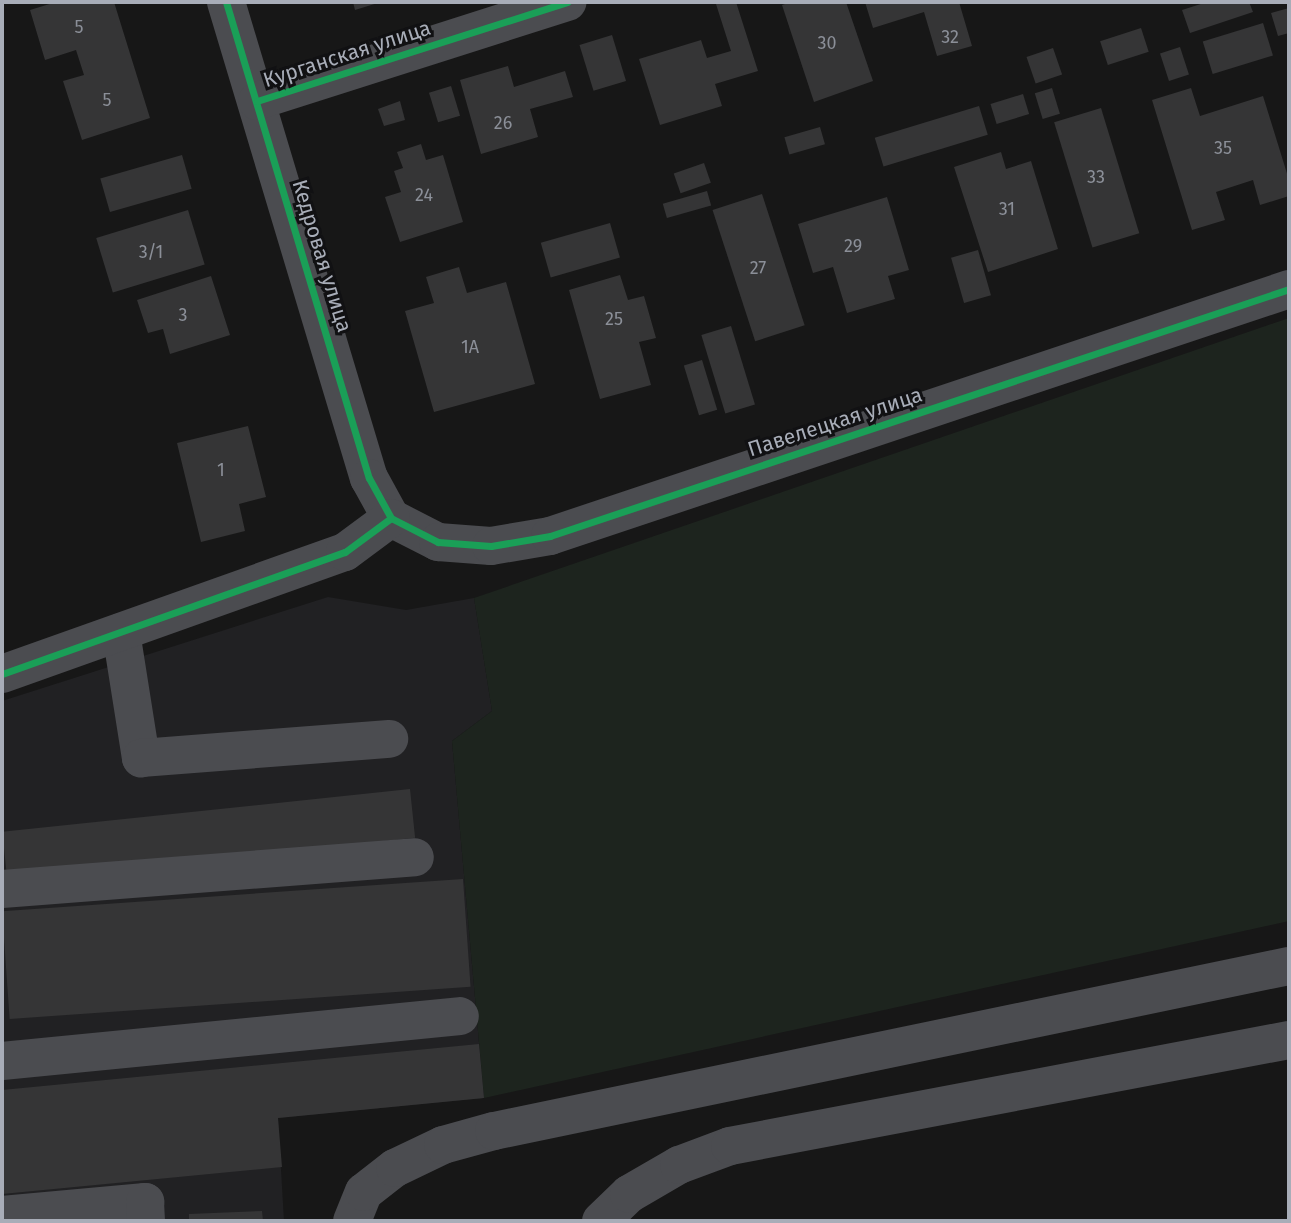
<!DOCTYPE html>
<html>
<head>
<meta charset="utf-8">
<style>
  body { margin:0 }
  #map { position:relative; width:1291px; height:1223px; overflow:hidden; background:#171717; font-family:"Fira Sans",sans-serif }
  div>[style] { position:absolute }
  .built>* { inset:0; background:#212123 }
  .green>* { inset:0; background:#1d241e }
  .building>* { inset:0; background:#353536; transform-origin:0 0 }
  .minor>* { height:38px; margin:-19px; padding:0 19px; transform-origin:19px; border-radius:19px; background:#4b4c50 }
  .cycleway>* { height:7px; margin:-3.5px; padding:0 3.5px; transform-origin:3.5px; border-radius:3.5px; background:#1a9f57 }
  span { translate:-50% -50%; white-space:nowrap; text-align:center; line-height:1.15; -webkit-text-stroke:6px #111113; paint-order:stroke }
  .number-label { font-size:18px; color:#8b8f98 }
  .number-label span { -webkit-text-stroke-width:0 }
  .street-label { font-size:21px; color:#a8adb8 }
  .frame { position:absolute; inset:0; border:4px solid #a8adb8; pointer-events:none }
</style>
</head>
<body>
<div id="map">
  <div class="built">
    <div style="clip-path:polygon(328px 597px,406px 610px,474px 598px,492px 711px,452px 741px,484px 1098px,278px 1118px,284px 1221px,2px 1221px,2px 701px)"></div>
  </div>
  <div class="green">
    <div style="clip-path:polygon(1289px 318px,1289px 921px,484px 1098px,452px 741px,492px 711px,474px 598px)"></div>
  </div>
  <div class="building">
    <div style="clip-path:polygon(56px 2px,114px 2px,150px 118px,82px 140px,63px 81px,84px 75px,76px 50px,45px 60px,30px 10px)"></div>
    <div style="clip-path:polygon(353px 2px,381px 2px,355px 10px)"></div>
    <div style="clip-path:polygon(723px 2px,736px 2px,758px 71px,715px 84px,722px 106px,660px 125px,639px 59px,701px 40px,707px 58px,731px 51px,716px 4px)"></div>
    <div style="clip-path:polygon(791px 2px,846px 2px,873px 81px,814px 102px,782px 5px)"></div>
    <div style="clip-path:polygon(865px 2px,959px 2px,972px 46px,937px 56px,924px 12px,873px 28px)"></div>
    <div style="clip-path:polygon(1207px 2px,1249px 2px,1253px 12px,1190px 33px,1182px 10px)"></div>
    <div style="clip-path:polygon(1289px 8px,1289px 33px,1278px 36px,1271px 13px)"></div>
    <div style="left:1263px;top:23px;width:34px;height:63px;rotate:73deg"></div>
    <div style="left:1141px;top:28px;width:25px;height:43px;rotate:72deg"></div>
    <div style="left:612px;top:35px;width:48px;height:34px;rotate:73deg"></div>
    <div style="left:1180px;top:47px;width:29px;height:21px;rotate:72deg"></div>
    <div style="left:1053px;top:48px;width:28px;height:28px;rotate:71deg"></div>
    <div style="clip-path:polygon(508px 66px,514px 87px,565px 71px,573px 97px,530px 109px,538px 137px,481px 154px,460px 80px)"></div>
    <div style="left:451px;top:86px;width:31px;height:23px;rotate:73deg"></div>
    <div style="left:1052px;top:88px;width:27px;height:18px;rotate:73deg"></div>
    <div style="clip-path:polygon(1191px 88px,1200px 116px,1263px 96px,1289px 180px,1289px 196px,1260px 205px,1253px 180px,1216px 192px,1225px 220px,1192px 230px,1152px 100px)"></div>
    <div style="left:1023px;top:94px;width:21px;height:34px;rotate:73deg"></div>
    <div style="clip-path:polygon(400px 101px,405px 120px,384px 126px,378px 109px)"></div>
    <div style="left:979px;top:106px;width:30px;height:109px;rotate:73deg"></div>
    <div style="left:1101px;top:108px;width:131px;height:49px;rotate:73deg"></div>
    <div style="left:820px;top:127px;width:18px;height:37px;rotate:74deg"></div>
    <div style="clip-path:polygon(421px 144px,426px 160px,443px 155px,463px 222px,400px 242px,385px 197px,401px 192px,394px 171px,403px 168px,397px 152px)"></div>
    <div style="clip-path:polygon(1001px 152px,1006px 169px,1031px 161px,1058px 249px,988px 272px,954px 167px)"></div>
    <div style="left:182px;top:155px;width:35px;height:85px;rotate:74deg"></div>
    <div style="left:704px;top:163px;width:21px;height:32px;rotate:71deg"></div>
    <div style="left:707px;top:191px;width:15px;height:46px;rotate:74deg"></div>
    <div style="left:762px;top:194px;width:138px;height:52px;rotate:72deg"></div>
    <div style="clip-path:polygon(887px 197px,909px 270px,888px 276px,895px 299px,847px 313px,833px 267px,813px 273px,798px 224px)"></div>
    <div style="left:188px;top:210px;width:57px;height:96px;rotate:73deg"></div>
    <div style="left:610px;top:223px;width:36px;height:72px;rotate:74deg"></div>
    <div style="left:978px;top:250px;width:47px;height:28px;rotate:74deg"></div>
    <div style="clip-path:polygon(459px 267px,467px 293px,506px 282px,535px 384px,434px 412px,405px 311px,434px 303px,426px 277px)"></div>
    <div style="clip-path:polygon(620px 275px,628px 300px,644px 296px,656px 338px,639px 342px,651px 385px,600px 399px,569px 290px)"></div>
    <div style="clip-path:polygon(211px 276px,230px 335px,170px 354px,163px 329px,148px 333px,137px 300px)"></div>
    <div style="left:731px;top:326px;width:82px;height:31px;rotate:73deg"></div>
    <div style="left:702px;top:360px;width:52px;height:19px;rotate:73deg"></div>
    <div style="clip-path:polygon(248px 426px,266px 497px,239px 504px,245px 531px,201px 542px,177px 443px)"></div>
    <div style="left:410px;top:789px;width:49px;height:410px;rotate:84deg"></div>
    <div style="left:463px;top:879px;width:108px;height:462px;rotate:86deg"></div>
    <div style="clip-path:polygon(479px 1044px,484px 1098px,278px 1118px,282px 1167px,2px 1194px,2px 1090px)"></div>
    <div style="clip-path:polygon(262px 1211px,263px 1221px,189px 1221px,189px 1214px)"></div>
  </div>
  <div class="minor">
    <div style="left:226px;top:2px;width:497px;rotate:73.3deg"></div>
    <div style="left:369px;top:478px;width:46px;rotate:61.2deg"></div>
    <div style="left:257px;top:101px;width:326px;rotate:-17.7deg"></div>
    <div style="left:391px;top:518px;width:53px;rotate:27.1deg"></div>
    <div style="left:438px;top:542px;width:53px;rotate:4.3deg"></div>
    <div style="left:491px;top:546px;width:60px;rotate:-9.6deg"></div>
    <div style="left:550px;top:536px;width:779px;rotate:-18.48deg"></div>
    <div style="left:121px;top:632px;width:128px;rotate:81deg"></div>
    <div style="left:141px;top:758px;width:249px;rotate:-4.4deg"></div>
    <div style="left:2px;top:674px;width:364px;rotate:-19.6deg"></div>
    <div style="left:345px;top:552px;width:57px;rotate:-36.5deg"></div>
    <div style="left:2px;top:889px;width:414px;rotate:-4.4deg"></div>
    <div style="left:2px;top:1061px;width:460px;rotate:-5.6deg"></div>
    <div style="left:2px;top:1215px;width:144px;rotate:-5.2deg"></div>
    <div style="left:145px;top:1202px;width:19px;rotate:87deg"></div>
    <div style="left:352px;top:1221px;width:31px;rotate:-68deg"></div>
    <div style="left:364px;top:1192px;width:39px;rotate:-38deg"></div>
    <div style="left:395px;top:1168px;width:53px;rotate:-25.6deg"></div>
    <div style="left:443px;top:1145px;width:53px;rotate:-15.4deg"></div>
    <div style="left:494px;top:1131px;width:812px;rotate:-11.73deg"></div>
    <div style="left:601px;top:1221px;width:39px;rotate:-44deg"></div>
    <div style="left:629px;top:1194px;width:58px;rotate:-30.1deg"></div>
    <div style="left:679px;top:1165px;width:54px;rotate:-20.4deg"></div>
    <div style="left:730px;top:1146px;width:569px;rotate:-10.74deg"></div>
  </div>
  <div class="cycleway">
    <div style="left:226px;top:2px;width:497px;rotate:73.3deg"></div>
    <div style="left:369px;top:478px;width:46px;rotate:61.2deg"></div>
    <div style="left:257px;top:101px;width:326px;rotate:-17.7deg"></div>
    <div style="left:391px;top:518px;width:53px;rotate:27.1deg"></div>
    <div style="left:438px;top:542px;width:53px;rotate:4.3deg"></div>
    <div style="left:491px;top:546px;width:60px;rotate:-9.6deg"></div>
    <div style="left:550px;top:536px;width:779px;rotate:-18.48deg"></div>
    <div style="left:2px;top:674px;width:364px;rotate:-19.6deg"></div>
    <div style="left:345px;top:552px;width:57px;rotate:-36.5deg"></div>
  </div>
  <div class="number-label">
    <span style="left:79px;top:27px">5</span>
    <span style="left:950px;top:37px">32</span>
    <span style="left:827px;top:43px">30</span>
    <span style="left:107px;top:100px">5</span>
    <span style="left:503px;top:123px">26</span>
    <span style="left:1223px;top:148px">35</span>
    <span style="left:1096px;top:177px">33</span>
    <span style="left:424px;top:195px">24</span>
    <span style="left:1007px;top:209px">31</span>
    <span style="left:853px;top:246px">29</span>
    <span style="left:151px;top:252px">3/1</span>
    <span style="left:758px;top:268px">27</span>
    <span style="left:183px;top:315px">3</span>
    <span style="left:614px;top:319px">25</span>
    <span style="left:470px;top:347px">1А</span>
    <span style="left:221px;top:470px">1</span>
  </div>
  <div class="street-label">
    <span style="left:347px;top:54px;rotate:-18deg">Курганская улица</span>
    <span style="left:322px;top:256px;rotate:73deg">Кедровая улица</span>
    <span style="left:835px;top:422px;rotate:-18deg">Павелецкая улица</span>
  </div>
  <div class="frame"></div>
</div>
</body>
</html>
